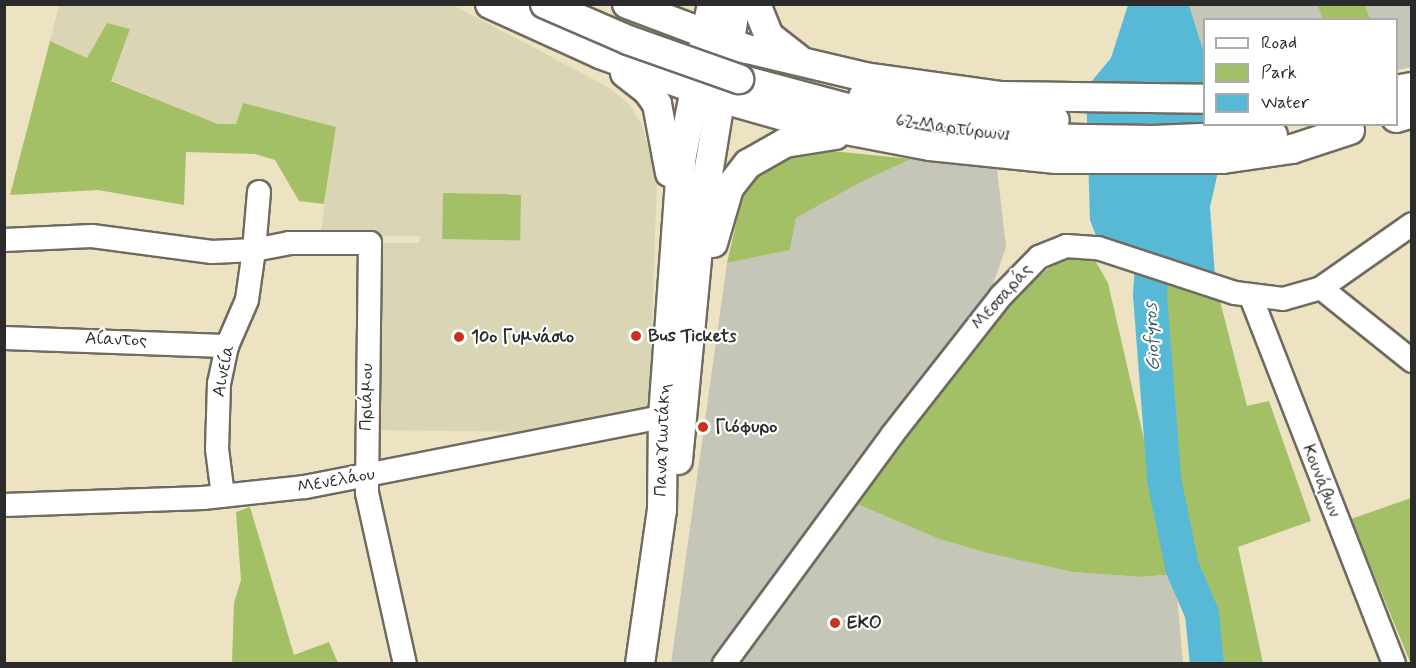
<!DOCTYPE html>
<html>
<head>
<meta charset="utf-8">
<style>
  body { margin:0 }
  #map { position:relative; width:1416px; height:668px; overflow:hidden; background:#ede2c2; font-family:Mynerve,sans-serif }
  div>[style] { position:absolute }
  .built>* { inset:0; background:#dad5b4 }
  .industrial>* { inset:0; background:#c5c5b8 }
  .green>* { inset:0; background:#a3c067; transform-origin:0 0 }
  .water>* { inset:0; background:#58b9d6 }
  .river>* { height:34px; margin:-17px; padding:0 17px; transform-origin:17px; border-radius:17px; background:#58b9d6 }
  .roads { filter:drop-shadow(2px 0 #6f6b60) drop-shadow(-2px 0 #6f6b60) drop-shadow(0 2px #6f6b60) drop-shadow(0 -2px #6f6b60) }
  .minor>* { height:22px; margin:-11px; padding:0 11px; transform-origin:11px; border-radius:11px; background:#fff }
  .major>* { height:28px; margin:-14px; padding:0 14px; transform-origin:14px; border-radius:14px; background:#fff }
  .bridges { filter:drop-shadow(2px 0 #6f6b60) drop-shadow(-2px 0 #6f6b60) drop-shadow(0 2px #6f6b60) drop-shadow(0 -2px #6f6b60) }
  .major-bridge>* { height:28px; margin:-14px; padding:0 14px; transform-origin:14px; border-radius:14px; background:#fff }
  .dots>* { width:16px; height:16px; translate:-50% -50%; box-sizing:border-box; border:3px solid #fff; border-radius:50% }
  span { translate:-50% -50%; white-space:nowrap; text-align:center; line-height:1.15; -webkit-text-stroke:4.5px #fff; paint-order:stroke }
  .street-label { font-size:18px; color:#2b2b2b }
  .poi-label { font-size:18px; color:#2b2b2b; font-weight:700 }
  .left { translate:0 -50%; text-align:left }
  .water-label { font-size:20px; color:#3b5d67; font-style:italic }
  .frame { position:absolute; inset:0; border:6px solid #2b2b2b; pointer-events:none }
  .legend { position:absolute; left:1203px; top:18px; width:195px; height:108px; box-sizing:border-box; background:#fff; border:2px solid #aaa; margin:0; padding:8px 10px; list-style:none; font-size:18px; color:#2b2b2b }
  .legend li { display:flex; align-items:center; gap:12px; height:30px }
  .legend b { width:30px; border:2px solid #aaa }
</style>
</head>
<body>
<div id="map">
  <div class="built">
    <div style="clip-path:polygon(59px 5px,453px 5px,608px 87px,629px 104px,642px 125px,657px 180px,649px 409px,532px 432px,377px 430px,382px 243px,419px 243px,420px 236px,320px 237px,336px 127px,243px 103px,236px 124px,218px 124px,111px 80px,130px 29px,107px 23px,87px 58px,50px 41px)"></div>
  </div>
  <div class="industrial">
    <div style="clip-path:polygon(1189px 5px,1317px 5px,1323px 19px,1204px 20px,1204px 53px)"></div>
    <div style="clip-path:polygon(1365px 5px,1411px 5px,1411px 67px,1397px 70px,1396px 20px,1370px 19px)"></div>
    <div style="clip-path:polygon(911px 159px,997px 169px,1006px 247px,987px 302px,713px 663px,671px 664px,727px 263px,790px 250px,796px 218px,859px 183px)"></div>
    <div style="clip-path:polygon(857px 504px,939px 539px,987px 553px,1073px 572px,1142px 577px,1175px 574px,1183px 663px,738px 664px)"></div>
  </div>
  <div class="green">
    <div style="clip-path:polygon(1317px 5px,1365px 5px,1370px 19px,1323px 19px)"></div>
    <div style="clip-path:polygon(107px 23px,130px 29px,111px 81px,218px 124px,236px 124px,243px 103px,336px 127px,324px 204px,299px 201px,275px 160px,255px 154px,186px 152px,184px 205px,98px 190px,10px 195px,50px 41px,87px 58px)"></div>
    <div style="clip-path:polygon(823px 150px,911px 159px,859px 183px,796px 218px,790px 250px,727px 263px,743px 193px,756px 177px,788px 158px)"></div>
    <div style="left:443px;top:193px;width:78px;height:46px;rotate:1deg"></div>
    <div style="clip-path:polygon(1092px 255px,1108px 283px,1175px 574px,1142px 577px,1073px 572px,987px 553px,939px 539px,857px 504px,1010px 301px,1062px 257px)"></div>
    <div style="clip-path:polygon(1162px 283px,1220px 301px,1247px 406px,1269px 401px,1311px 521px,1238px 547px,1263px 663px,1214px 663px,1208px 615px,1176px 493px)"></div>
    <div style="clip-path:polygon(1411px 498px,1412px 663px,1411px 664px,1351px 519px)"></div>
    <div style="clip-path:polygon(250px 507px,294px 655px,329px 642px,338px 663px,232px 663px,234px 603px,241px 580px,236px 512px)"></div>
  </div>
  <div class="water">
    <div style="clip-path:polygon(1128px 5px,1189px 5px,1204px 53px,1204px 124px,1217px 125px,1217px 176px,1210px 207px,1215px 277px,1097px 238px,1090px 220px,1086px 88px,1111px 58px)"></div>
  </div>
  <div class="river">
    <div style="left:1154px;top:232px;width:63px;rotate:93.6deg"></div>
    <div style="left:1150px;top:295px;width:185px;rotate:85.6deg"></div>
    <div style="left:1164px;top:479px;width:90px;rotate:78.4deg"></div>
    <div style="left:1182px;top:567px;width:51px;rotate:66.9deg"></div>
    <div style="left:1202px;top:614px;width:50px;rotate:84.3deg"></div>
  </div>
  <div class="roads">
    <div class="minor">
      <div style="left:259px;top:192px;width:58px;rotate:94.9deg"></div>
      <div style="left:254px;top:250px;width:36px;rotate:-11deg"></div>
      <div style="left:289px;top:243px;width:81px"></div>
      <div style="left:370px;top:243px;width:250px;rotate:90.7deg"></div>
      <div style="left:367px;top:493px;width:175px;rotate:77.5deg"></div>
      <div style="left:4px;top:240px;width:88px;rotate:-2.6deg"></div>
      <div style="left:92px;top:236px;width:121px;rotate:7.6deg"></div>
      <div style="left:212px;top:252px;width:42px;rotate:-2.7deg"></div>
      <div style="left:254px;top:250px;width:50px;rotate:98deg"></div>
      <div style="left:247px;top:300px;width:50px;rotate:113.5deg"></div>
      <div style="left:227px;top:346px;width:38px;rotate:102deg"></div>
      <div style="left:219px;top:383px;width:66px;rotate:91.7deg"></div>
      <div style="left:217px;top:449px;width:47px;rotate:82.7deg"></div>
      <div style="left:1321px;top:288px;width:117px;rotate:38.7deg"></div>
      <div style="left:1251px;top:297px;width:394px;rotate:68.7deg"></div>
      <div style="left:4px;top:338px;width:223px;rotate:2.1deg"></div>
      <div style="left:4px;top:505px;width:199px;rotate:-2deg"></div>
      <div style="left:203px;top:498px;width:103px;rotate:-6.2deg"></div>
      <div style="left:305px;top:487px;width:365px;rotate:-11.1deg"></div>
      <div style="left:724px;top:664px;width:284px;rotate:-53.7deg"></div>
      <div style="left:892px;top:435px;width:177px;rotate:-51.9deg"></div>
      <div style="left:1001px;top:296px;width:54px;rotate:-45.7deg"></div>
      <div style="left:1039px;top:257px;width:29px;rotate:-22deg"></div>
      <div style="left:1066px;top:246px;width:32px;rotate:4deg"></div>
      <div style="left:1098px;top:248px;width:144px;rotate:18.2deg"></div>
      <div style="left:1235px;top:293px;width:48px;rotate:7.1deg"></div>
      <div style="left:1283px;top:299px;width:40px;rotate:-16deg"></div>
      <div style="left:1321px;top:288px;width:111px;rotate:-35.1deg"></div>
    </div>
    <div class="major">
      <div style="left:490px;top:4px;width:121px;rotate:24.4deg"></div>
      <div style="left:600px;top:54px;width:128px;rotate:20.1deg"></div>
      <div style="left:720px;top:98px;width:87px;rotate:15.9deg"></div>
      <div style="left:804px;top:122px;width:128px;rotate:10.8deg"></div>
      <div style="left:930px;top:146px;width:127px;rotate:5.9deg"></div>
      <div style="left:1056px;top:159px;width:167px"></div>
      <div style="left:1223px;top:159px;width:70px;rotate:-8.2deg"></div>
      <div style="left:1292px;top:149px;width:61px;rotate:-18.1deg"></div>
      <div style="left:627px;top:4px;width:128px;rotate:20.6deg"></div>
      <div style="left:747px;top:49px;width:121px;rotate:13.3deg"></div>
      <div style="left:865px;top:77px;width:136px;rotate:8deg"></div>
      <div style="left:1000px;top:96px;width:204px;rotate:0.8deg"></div>
      <div style="left:756px;top:4px;width:35px;rotate:68deg"></div>
      <div style="left:769px;top:36px;width:37px;rotate:38deg"></div>
      <div style="left:625px;top:73px;width:28px;rotate:38deg"></div>
      <div style="left:647px;top:90px;width:17px;rotate:54deg"></div>
      <div style="left:657px;top:104px;width:70px;rotate:79.3deg"></div>
      <div style="left:739px;top:79px;width:151px;rotate:15deg"></div>
      <div style="left:1396px;top:90px;width:16px;rotate:-11deg"></div>
      <div style="left:863px;top:97px;width:72px;rotate:11.2deg"></div>
      <div style="left:934px;top:111px;width:121px;rotate:4.3deg"></div>
      <div style="left:1396px;top:118px;width:17px;rotate:-17deg"></div>
      <div style="left:1022px;top:138px;width:131px;rotate:0.9deg"></div>
      <div style="left:1153px;top:140px;width:120px;rotate:-2.4deg"></div>
      <div style="left:713px;top:243px;width:57px;rotate:-73.8deg"></div>
      <div style="left:729px;top:188px;width:31px;rotate:-52deg"></div>
      <div style="left:748px;top:164px;width:43px;rotate:-29.6deg"></div>
      <div style="left:785px;top:143px;width:51px;rotate:-9.1deg"></div>
      <div style="left:678px;top:460px;width:244px;rotate:-84.6deg"></div>
      <div style="left:701px;top:217px;width:216px;rotate:-80.7deg"></div>
      <div style="left:640px;top:664px;width:156px;rotate:-81.9deg"></div>
      <div style="left:662px;top:510px;width:93px;rotate:-89.4deg"></div>
      <div style="left:663px;top:417px;width:263px;rotate:-85.9deg"></div>
      <div style="left:682px;top:155px;width:154px;rotate:-78.8deg"></div>
    </div>
  </div>
  <div class="bridges">
    <div class="major-bridge">
      <div style="left:545px;top:4px;width:90px;rotate:23.4deg"></div>
      <div style="left:628px;top:40px;width:118px;rotate:19.4deg"></div>
    </div>
  </div>
  <div class="dots">
    <div style="left:636px;top:336px;background:#c8321e"></div>
    <div style="left:459px;top:337px;background:#c8321e"></div>
    <div style="left:703px;top:427px;background:#c8321e"></div>
    <div style="left:835px;top:623px;background:#c8321e"></div>
  </div>
  <div class="street-label">
    <span style="left:950px;top:128px;rotate:8deg">62 Μαρτύρων</span>
    <span style="left:1002px;top:297px;rotate:-49deg">Μεσσαράς</span>
    <span style="left:116px;top:340px;rotate:2deg">Αίαντος</span>
    <span style="left:224px;top:371px;rotate:-79deg">Αινεία</span>
    <span style="left:367px;top:397px;rotate:-89deg">Πριάμου</span>
    <span style="left:663px;top:440px;rotate:-88deg">Παναγιωτάκη</span>
    <span style="left:336px;top:481px;rotate:-10deg">Μενελάου</span>
    <span style="left:1321px;top:481px;rotate:69deg">Κουνάβων</span>
  </div>
  <div class="poi-label">
    <span class="left" style="left:648px;top:336px">Bus Tickets</span>
    <span class="left" style="left:471px;top:337px">10ο Γυμνάσιο</span>
    <span class="left" style="left:715px;top:427px">Γιόφυρο</span>
    <span class="left" style="left:847px;top:623px">ΕΚΟ</span>
  </div>
  <div class="water-label">
    <span style="left:1152px;top:337px;rotate:-93deg">Giofyros</span>
  </div>
  <div class="frame"></div>
  <ul class="legend">
  <li><b style="height:8px;background:#fff"></b>Road</li>
  <li><b style="height:16px;background:#a3c067"></b>Park</li>
  <li><b style="height:16px;background:#58b9d6"></b>Water</li>
  </ul>
</div>
</body>
</html>
